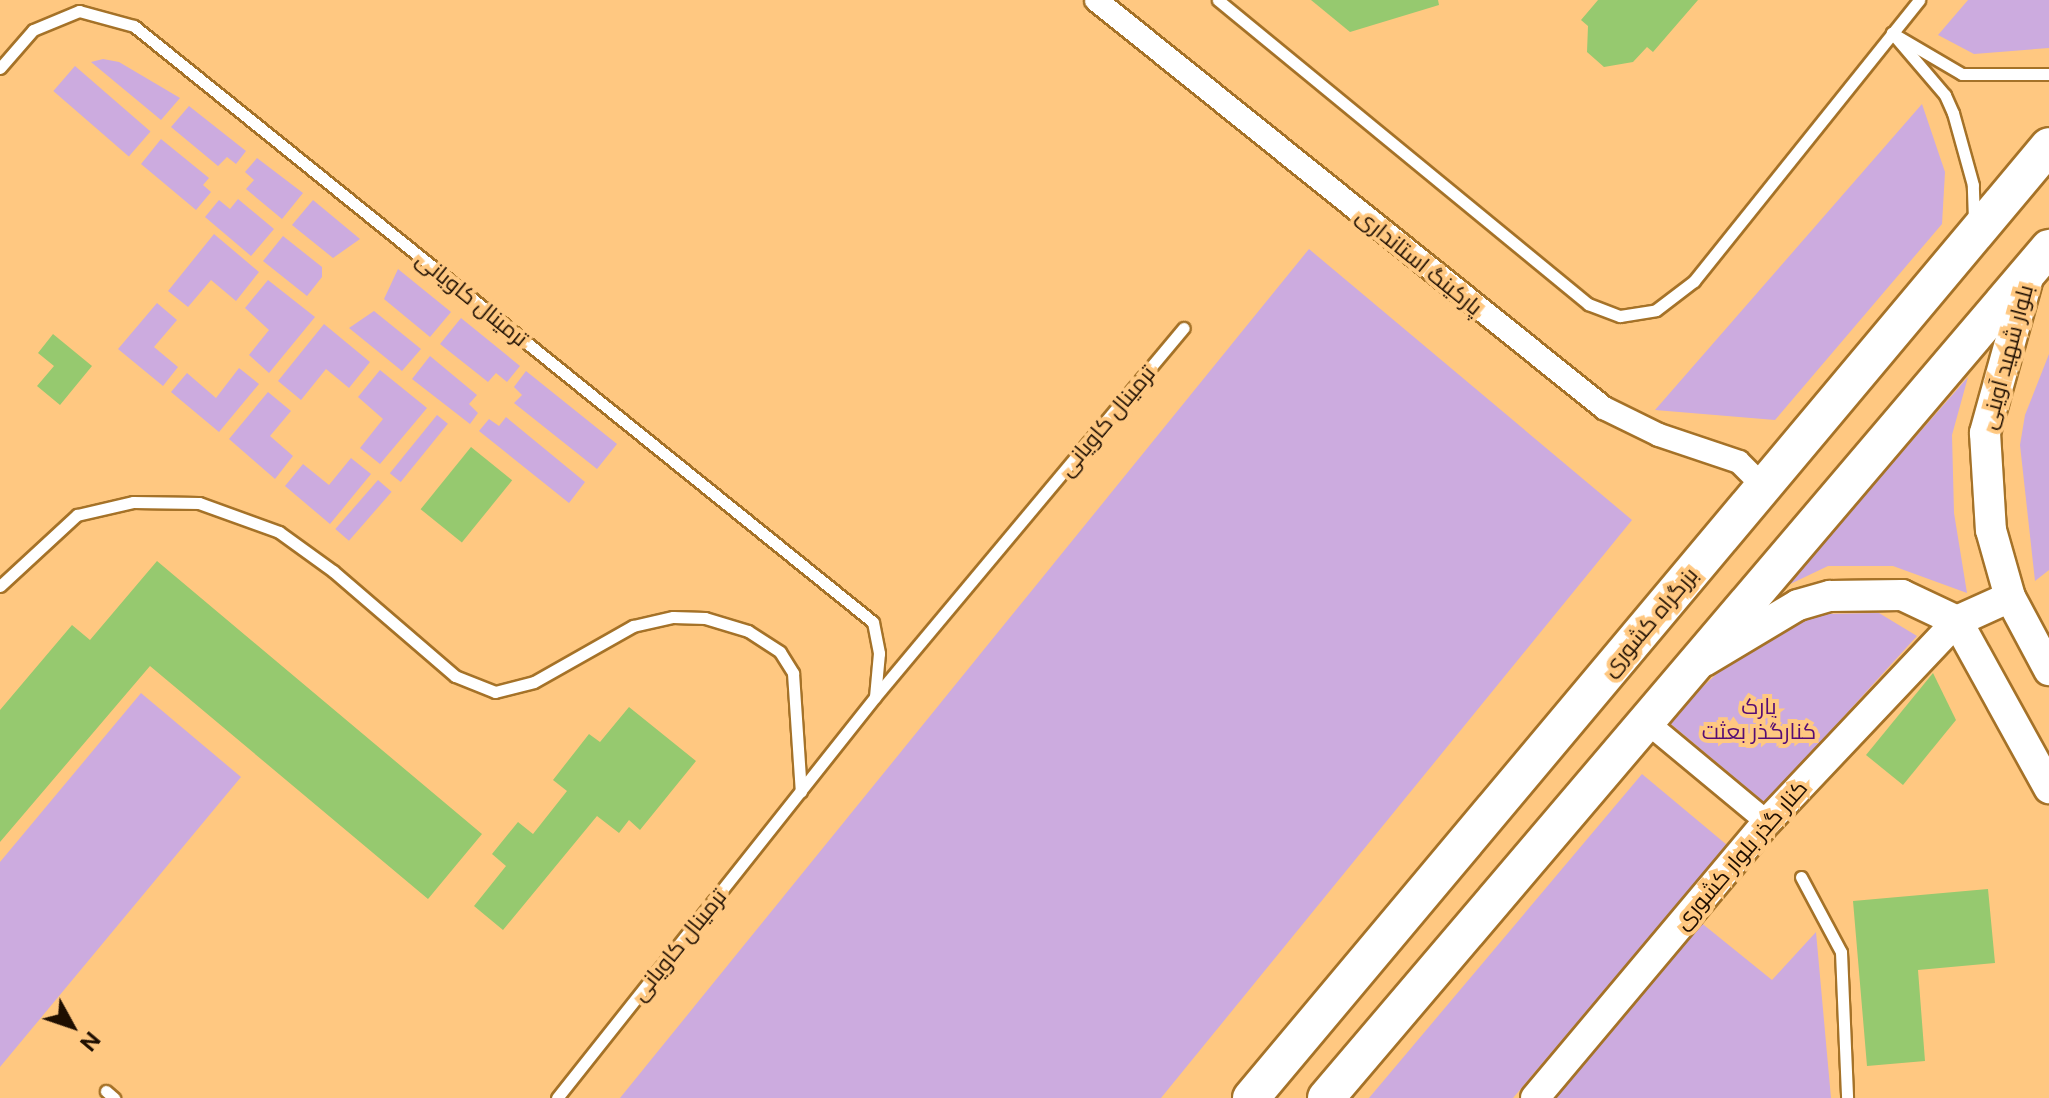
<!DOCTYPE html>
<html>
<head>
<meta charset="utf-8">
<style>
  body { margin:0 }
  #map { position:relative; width:2049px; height:1098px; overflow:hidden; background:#ffc881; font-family:"Public Sans",Cairo,sans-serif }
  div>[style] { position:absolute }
  .green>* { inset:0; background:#ccabdf; transform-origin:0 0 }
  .building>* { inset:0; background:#96c96f; transform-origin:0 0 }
  .roads { filter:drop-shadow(2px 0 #a57228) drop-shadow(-2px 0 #a57228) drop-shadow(0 2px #a57228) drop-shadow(0 -2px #a57228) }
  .service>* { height:11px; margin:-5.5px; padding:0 5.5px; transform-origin:5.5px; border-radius:5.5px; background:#fff }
  .minor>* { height:22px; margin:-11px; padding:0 11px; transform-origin:11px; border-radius:11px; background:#fff }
  .tertiary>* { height:28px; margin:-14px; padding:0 14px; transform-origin:14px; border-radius:14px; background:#fff }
  .secondary>* { height:30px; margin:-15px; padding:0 15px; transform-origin:15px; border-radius:15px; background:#fff }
  .trunk>* { height:36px; margin:-18px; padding:0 18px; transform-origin:18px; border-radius:18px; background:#fff }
  span { translate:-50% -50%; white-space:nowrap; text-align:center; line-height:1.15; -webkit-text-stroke:8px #ffc881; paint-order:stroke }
  .street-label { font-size:22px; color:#1e0e00 }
  .park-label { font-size:22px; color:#560c74 }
  .north { position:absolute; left:32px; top:986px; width:80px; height:80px; -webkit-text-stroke:6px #ffc881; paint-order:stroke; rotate:130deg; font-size:22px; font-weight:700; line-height:32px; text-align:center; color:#1e0e00 }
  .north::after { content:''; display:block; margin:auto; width:28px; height:36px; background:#1e0e00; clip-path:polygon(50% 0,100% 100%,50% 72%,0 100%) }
</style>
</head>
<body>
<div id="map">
  <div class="green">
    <div style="clip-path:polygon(1968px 0,2049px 0,2049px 48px,1974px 54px,1938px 35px)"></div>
    <div style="clip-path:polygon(103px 59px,119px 62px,180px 98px,161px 120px,91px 62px)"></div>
    <div style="left:75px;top:66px;width:100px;height:33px;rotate:41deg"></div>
    <div style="clip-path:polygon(1922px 104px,1945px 172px,1942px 224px,1775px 420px,1655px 410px)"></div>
    <div style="clip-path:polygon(189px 106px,246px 151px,236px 164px,227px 157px,218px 166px,171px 127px)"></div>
    <div style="clip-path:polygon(161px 139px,209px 178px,203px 185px,211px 192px,196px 210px,141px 164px)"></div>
    <div style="clip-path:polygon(257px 158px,303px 193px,282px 219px,246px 189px,254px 180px,245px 172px)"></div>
    <div style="clip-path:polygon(238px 199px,274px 229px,251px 256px,205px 217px,219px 200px,230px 209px)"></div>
    <div style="clip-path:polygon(313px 200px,360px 239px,333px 258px,292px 225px)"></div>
    <div style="clip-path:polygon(214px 234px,259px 272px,236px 301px,211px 280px,188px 307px,168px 291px)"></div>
    <div style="clip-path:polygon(283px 236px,322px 267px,322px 277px,307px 296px,263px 261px)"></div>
    <div style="clip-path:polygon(1309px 249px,1632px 520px,1161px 1098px,620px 1098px)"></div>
    <div style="clip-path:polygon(398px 269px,451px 312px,430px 337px,384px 299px)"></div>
    <div style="clip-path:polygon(268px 280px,315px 317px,269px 373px,249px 355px,269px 330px,245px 308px)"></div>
    <div style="clip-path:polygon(157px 303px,177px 320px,154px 347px,178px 367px,163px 386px,118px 349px)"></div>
    <div style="clip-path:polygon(374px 311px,421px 349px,402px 371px,349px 328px)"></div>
    <div style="clip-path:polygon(461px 318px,520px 366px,507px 382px,496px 373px,488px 382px,440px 344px)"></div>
    <div style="clip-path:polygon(324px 324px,370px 362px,349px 388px,326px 369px,301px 400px,278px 381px)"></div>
    <div style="clip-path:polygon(2049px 354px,2049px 570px,2035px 581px,2020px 445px,2025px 415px)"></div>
    <div style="clip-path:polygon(430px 356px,477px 395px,469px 404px,478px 413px,470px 424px,412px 379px)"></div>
    <div style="clip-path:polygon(239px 368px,259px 384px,219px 432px,171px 392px,187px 373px,216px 398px)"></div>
    <div style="clip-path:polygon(380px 370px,427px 408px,380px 464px,360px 448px,383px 419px,358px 397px)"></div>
    <div style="clip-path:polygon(526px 371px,617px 444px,597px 469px,514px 403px,522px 395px,514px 387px)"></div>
    <div style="clip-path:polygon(1968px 377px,1952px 435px,1954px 513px,1967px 593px,1893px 566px,1828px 566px,1784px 587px)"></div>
    <div style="clip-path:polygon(268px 392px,291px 411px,270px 436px,293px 456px,275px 479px,229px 439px)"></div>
    <div style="left:437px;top:415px;width:14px;height:75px;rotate:39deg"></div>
    <div style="clip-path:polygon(506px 417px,585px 482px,569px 503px,479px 431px,489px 419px,499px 426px)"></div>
    <div style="clip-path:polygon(351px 458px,371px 474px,330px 524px,285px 486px,303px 464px,329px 485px)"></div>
    <div style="left:378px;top:480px;width:18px;height:65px;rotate:41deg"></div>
    <div style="clip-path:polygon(1879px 613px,1917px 636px,1765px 803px,1666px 720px,1743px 650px,1820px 614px)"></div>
    <div style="clip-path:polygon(141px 693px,241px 777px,0 1067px,0 862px)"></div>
    <div style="clip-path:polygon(1642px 774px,1727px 845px,1513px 1098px,1369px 1098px)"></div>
    <div style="clip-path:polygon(1699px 921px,1772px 980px,1816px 932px,1831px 1098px,1555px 1098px)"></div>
  </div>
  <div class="building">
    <div style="clip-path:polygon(1311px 0,1438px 0,1439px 5px,1350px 32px)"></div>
    <div style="clip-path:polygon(1598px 0,1698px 0,1653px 52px,1647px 47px,1633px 62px,1604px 67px,1587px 52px,1588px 26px,1581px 20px)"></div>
    <div style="clip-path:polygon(53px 334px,92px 366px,60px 405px,37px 386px,54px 366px,38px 353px)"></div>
    <div style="left:471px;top:447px;width:53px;height:80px;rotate:39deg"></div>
    <div style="clip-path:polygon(157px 561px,482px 834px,428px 899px,150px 666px,0 842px,0 710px,72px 625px,90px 640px)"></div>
    <div style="clip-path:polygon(1933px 673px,1956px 720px,1903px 785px,1866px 755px)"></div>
    <div style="clip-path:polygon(629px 707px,696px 761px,640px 830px,629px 820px,619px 833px,597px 816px,503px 930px,474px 906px,506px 866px,492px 854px,518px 822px,533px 834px,567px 791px,553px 780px,589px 734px,600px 742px)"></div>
    <div style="clip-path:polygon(1988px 889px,1995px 963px,1918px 970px,1925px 1061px,1867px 1066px,1853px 901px)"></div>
  </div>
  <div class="roads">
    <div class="service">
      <div style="left:1218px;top:0;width:479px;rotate:39.4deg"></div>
      <div style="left:1588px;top:304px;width:34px;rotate:21deg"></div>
      <div style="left:1620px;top:316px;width:36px;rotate:-9deg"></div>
      <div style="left:1656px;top:310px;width:48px;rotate:-37.3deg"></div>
      <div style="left:1694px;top:281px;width:360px;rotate:-51.3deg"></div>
      <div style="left:0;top:68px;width:50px;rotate:-49deg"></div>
      <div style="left:33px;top:30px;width:50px;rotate:-22.4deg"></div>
      <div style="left:79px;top:11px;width:57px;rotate:15.3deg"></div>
      <div style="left:134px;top:26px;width:949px;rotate:38.89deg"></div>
      <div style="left:873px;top:622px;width:32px;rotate:79deg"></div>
      <div style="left:879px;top:653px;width:44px;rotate:95.2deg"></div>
      <div style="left:1974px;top:220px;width:35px;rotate:-92deg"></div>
      <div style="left:1973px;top:185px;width:75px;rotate:-105.5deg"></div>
      <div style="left:1953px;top:113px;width:20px;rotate:-114deg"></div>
      <div style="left:1945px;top:95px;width:82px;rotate:-130.5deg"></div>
      <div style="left:1892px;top:33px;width:81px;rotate:30.4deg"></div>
      <div style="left:1962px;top:74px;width:87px"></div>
      <div style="left:0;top:586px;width:105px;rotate:-42.7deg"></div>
      <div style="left:77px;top:515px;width:57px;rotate:-13.1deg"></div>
      <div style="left:133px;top:502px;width:66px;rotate:0.9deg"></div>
      <div style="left:199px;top:503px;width:85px;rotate:19.9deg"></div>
      <div style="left:279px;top:532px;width:67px;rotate:35.8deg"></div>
      <div style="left:333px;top:571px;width:161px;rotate:40.7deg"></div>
      <div style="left:455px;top:676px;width:43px;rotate:21.8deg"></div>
      <div style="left:495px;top:692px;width:40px;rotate:-14.4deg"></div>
      <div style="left:534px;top:682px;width:114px;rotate:-29.5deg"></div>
      <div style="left:633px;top:626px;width:41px;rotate:-12.7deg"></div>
      <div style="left:673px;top:617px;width:32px;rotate:2deg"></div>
      <div style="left:705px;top:618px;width:45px;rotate:16.8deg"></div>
      <div style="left:748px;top:631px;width:38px;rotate:33deg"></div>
      <div style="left:780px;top:652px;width:25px;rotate:58deg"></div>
      <div style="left:793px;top:673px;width:119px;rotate:86.2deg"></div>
      <div style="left:1801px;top:877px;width:85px;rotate:61.9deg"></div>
      <div style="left:1841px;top:952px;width:146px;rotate:87.6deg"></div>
      <div style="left:106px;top:1091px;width:11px;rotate:41deg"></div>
      <div style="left:557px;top:1098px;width:512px;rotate:-51.58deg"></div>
      <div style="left:875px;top:697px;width:481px;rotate:-50.1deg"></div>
    </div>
    <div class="minor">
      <div style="left:1096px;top:0;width:652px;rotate:38.77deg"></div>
      <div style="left:1604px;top:408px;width:61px;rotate:26.1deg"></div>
      <div style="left:1659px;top:435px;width:84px;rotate:18.6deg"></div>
      <div style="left:1739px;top:462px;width:34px;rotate:45deg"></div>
      <div style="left:1643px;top:719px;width:161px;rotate:39.7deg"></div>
    </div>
    <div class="tertiary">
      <div style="left:1535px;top:1098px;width:361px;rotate:-50deg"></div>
      <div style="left:1767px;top:822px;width:277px;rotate:-46.6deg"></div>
    </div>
    <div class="secondary">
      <div style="left:2029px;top:274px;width:165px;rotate:105.5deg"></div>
      <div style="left:1985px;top:433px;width:97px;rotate:86.5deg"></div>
      <div style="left:1991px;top:530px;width:70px;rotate:74.2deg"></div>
      <div style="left:2010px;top:597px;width:83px;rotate:61.9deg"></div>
      <div style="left:1957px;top:621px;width:58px;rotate:-24.4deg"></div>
      <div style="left:1704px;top:661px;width:109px;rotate:-30.8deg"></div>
      <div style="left:1798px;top:605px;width:33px;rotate:-16deg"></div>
      <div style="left:1830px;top:596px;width:72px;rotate:-0.8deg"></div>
      <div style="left:1902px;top:595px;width:61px;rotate:25.3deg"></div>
      <div style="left:1957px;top:621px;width:191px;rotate:61.1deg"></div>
    </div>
    <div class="trunk">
      <div style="left:1251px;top:1098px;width:1242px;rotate:-50.03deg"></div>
      <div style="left:1326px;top:1098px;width:1116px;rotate:-49.62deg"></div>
    </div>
  </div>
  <div class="street-label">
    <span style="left:1419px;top:262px;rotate:39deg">پارکینگ استانداری</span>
    <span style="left:472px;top:299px;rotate:39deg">ترمینال کاویانی</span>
    <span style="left:2007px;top:357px;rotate:-75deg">بلوار شهید آوینی</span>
    <span style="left:1107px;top:421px;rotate:-50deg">ترمینال کاویانی</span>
    <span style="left:1650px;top:622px;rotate:-50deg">بزرگراه کشوری</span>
    <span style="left:1741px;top:855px;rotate:-49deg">کنار گذر بلوار کشوری</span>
    <span style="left:679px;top:945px;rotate:-51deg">ترمینال کاویانی</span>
  </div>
  <div class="park-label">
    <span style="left:1759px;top:719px">پارک<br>کنارگذر بعثت</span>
  </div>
  <div class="north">N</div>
</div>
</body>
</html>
